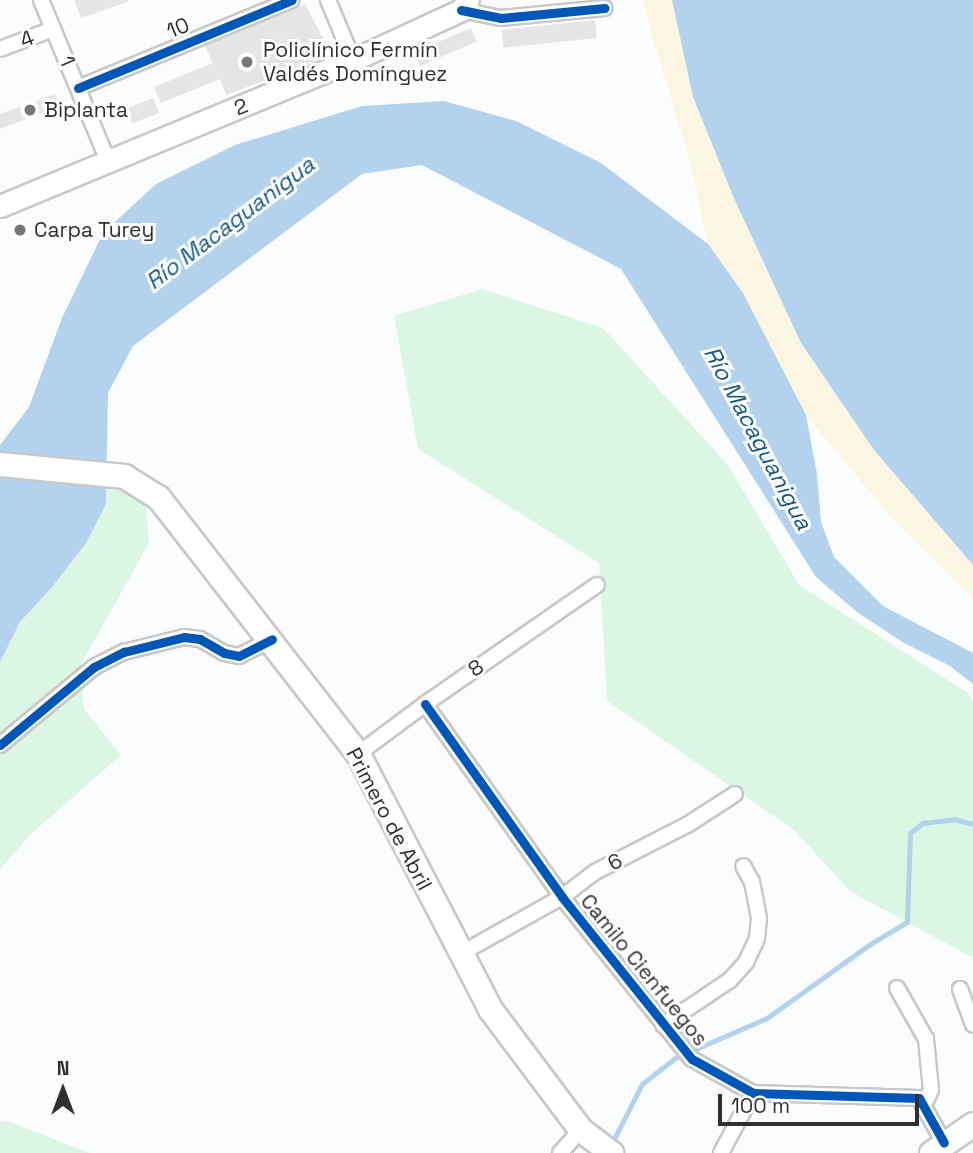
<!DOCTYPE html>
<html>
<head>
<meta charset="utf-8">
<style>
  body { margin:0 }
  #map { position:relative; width:973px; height:1153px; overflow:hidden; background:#fbfcfd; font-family:"Space Grotesk",sans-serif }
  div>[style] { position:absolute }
  .green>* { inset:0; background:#dcf6e4 }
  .sand>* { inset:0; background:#fbf6e2 }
  .water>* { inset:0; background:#b3d2ed }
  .stream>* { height:4.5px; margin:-2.25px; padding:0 2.25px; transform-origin:2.25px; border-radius:2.25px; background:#b3d2ed }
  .building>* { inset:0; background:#e4e5e6; transform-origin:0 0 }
  .roads { filter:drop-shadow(2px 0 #c8c8ca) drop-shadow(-2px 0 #c8c8ca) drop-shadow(0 2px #c8c8ca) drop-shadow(0 -2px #c8c8ca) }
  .street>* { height:14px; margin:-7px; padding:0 7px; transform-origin:7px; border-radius:7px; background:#feffff }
  .secondary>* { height:21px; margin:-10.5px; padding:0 10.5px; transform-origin:10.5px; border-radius:10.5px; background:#feffff }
  .primary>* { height:23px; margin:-11.5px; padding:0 11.5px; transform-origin:11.5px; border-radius:11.5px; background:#feffff }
  .cycleway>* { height:9px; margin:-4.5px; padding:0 4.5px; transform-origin:4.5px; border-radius:4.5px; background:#0057b8 }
  .dots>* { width:19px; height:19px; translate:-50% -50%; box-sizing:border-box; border:4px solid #fff; border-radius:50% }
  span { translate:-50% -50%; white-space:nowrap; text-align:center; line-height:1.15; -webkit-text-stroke:6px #fff; paint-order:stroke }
  .street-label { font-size:21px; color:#2f2f32 }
  .poi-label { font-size:21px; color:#2f2f32 }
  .left { translate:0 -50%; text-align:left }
  .water-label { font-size:23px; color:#145787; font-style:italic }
  .north { position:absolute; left:28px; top:1055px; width:70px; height:70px; -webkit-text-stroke:5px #fff; paint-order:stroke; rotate:0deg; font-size:19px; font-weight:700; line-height:28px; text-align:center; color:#2f2f32 }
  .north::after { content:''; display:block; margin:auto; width:24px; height:32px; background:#2f2f32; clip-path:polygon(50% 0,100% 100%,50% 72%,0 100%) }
  .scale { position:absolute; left:718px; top:1094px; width:201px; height:32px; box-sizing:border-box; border:4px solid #2f2f32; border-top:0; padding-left:9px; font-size:21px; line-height:24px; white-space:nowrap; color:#2f2f32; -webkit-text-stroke:5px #fff; paint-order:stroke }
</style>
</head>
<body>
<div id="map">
  <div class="green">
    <div style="clip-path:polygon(482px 289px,603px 328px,728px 465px,799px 585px,968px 693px,973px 701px,973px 958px,850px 891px,794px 830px,607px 701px,599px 563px,418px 449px,394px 316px)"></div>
    <div style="clip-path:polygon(107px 487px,145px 498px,149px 543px,80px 666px,84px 709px,121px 755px,31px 834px,0 869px,0 662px,20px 622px,53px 586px,106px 504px)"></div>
    <div style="clip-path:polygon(7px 1121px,90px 1153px,0 1153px,0 1122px)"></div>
  </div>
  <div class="sand">
    <div style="clip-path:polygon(642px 0,672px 0,693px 97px,733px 196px,874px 450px,973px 565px,973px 599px,892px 518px,806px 415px,743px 293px,708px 244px,690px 163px)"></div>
  </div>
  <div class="water">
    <div style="clip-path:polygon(672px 0,973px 0,973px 565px,874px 450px,801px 343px,733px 196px,693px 97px)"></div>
    <div style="clip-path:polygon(444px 101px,516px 121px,601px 163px,708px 244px,743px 293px,806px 415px,817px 474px,821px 522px,834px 557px,883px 606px,973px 653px,973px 684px,950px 666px,904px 643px,857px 612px,816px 577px,621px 269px,422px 165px,362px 174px,133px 346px,108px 393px,106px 504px,86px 543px,53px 586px,20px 622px,0 662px,0 445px,29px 407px,62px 318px,103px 233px,156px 184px,235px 145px,362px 106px)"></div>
  </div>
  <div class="stream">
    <div style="left:612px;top:1143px;width:66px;rotate:-63deg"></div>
    <div style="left:642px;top:1084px;width:42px;rotate:-38.2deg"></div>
    <div style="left:675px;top:1058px;width:100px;rotate:-23.5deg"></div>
    <div style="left:767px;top:1018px;width:125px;rotate:-35.6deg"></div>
    <div style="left:869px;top:945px;width:44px;rotate:-31.2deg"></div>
    <div style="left:907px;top:922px;width:89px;rotate:-88.1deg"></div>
    <div style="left:910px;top:833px;width:16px;rotate:-38deg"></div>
    <div style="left:923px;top:823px;width:31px;rotate:-7deg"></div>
    <div style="left:954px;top:819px;width:20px;rotate:15deg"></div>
  </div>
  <div class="building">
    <div style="clip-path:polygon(74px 0,128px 0,128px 2px,81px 18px)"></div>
    <div style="clip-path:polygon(305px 4px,332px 55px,226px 95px,220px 79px,161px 103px,154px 87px,213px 63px,205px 46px)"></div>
    <div style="left:595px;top:20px;width:18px;height:94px;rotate:84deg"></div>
    <div style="left:471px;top:28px;width:15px;height:62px;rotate:67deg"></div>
    <div style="clip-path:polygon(55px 94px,60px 106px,0 129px,0 114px)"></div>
    <div style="left:153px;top:98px;width:16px;height:29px;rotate:68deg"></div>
  </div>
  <div class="roads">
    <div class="street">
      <div style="left:41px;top:0;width:174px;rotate:67.4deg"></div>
      <div style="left:328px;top:0;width:65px;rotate:67.4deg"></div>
      <div style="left:461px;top:10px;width:41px;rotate:11.3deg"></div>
      <div style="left:501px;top:18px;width:104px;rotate:-5.5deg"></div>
      <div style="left:0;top:49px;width:57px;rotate:-20.7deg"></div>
      <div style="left:78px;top:88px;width:231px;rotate:-22.4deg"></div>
      <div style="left:425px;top:704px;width:237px;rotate:54.6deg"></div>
      <div style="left:562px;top:897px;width:208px;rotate:51.3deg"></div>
      <div style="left:692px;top:1059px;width:70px;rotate:29.1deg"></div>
      <div style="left:753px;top:1093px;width:166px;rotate:1.7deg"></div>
      <div style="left:919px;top:1098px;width:51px;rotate:60.9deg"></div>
      <div style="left:0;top:745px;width:122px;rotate:-39.7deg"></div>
      <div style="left:94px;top:667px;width:34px;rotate:-27deg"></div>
      <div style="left:124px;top:652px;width:62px;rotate:-14deg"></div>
      <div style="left:184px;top:637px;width:16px;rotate:7deg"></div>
      <div style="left:200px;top:639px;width:28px;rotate:30deg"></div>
      <div style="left:224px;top:653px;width:15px;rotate:11deg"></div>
      <div style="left:239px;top:656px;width:37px;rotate:-27deg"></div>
      <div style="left:358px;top:754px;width:84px;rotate:-36.7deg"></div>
      <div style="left:425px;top:704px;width:209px;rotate:-34.7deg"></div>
      <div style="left:460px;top:954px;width:117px;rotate:-29.2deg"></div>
      <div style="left:562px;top:897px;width:41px;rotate:-37.1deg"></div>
      <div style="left:595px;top:872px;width:103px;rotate:-27.1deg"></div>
      <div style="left:687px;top:825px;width:57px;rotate:-32.9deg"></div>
      <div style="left:897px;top:988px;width:59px;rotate:60.4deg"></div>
      <div style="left:926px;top:1039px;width:51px;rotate:84.4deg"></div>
      <div style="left:931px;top:1090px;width:17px;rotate:115deg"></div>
      <div style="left:960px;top:989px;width:38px;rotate:70deg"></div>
      <div style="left:663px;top:1025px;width:81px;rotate:-33.9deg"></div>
      <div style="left:730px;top:980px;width:24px;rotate:-48deg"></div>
      <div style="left:746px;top:962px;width:26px;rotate:-65deg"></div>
      <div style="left:757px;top:938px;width:20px;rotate:-84deg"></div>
      <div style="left:759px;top:918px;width:37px;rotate:-101deg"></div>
      <div style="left:752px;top:882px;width:18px;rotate:-119deg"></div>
      <div style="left:560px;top:1153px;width:31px;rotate:-48deg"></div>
      <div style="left:721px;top:1153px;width:68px;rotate:-61.9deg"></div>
    </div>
    <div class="secondary">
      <div style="left:0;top:206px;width:382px;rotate:-22.5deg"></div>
      <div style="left:353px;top:60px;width:119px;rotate:-24.8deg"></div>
      <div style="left:461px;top:10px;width:12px;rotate:-55deg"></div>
    </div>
    <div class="primary">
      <div style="left:0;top:464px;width:125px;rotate:5.5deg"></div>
      <div style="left:124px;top:476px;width:40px;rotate:32deg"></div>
      <div style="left:158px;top:497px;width:326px;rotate:52.1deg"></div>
      <div style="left:358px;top:754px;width:287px;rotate:62.6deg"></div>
      <div style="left:490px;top:1009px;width:151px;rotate:53.1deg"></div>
      <div style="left:581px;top:1130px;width:38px;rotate:37deg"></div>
      <div style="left:931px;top:1153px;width:51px;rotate:-34.6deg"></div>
    </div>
  </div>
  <div class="cycleway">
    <div style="left:461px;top:10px;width:41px;rotate:11.3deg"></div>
    <div style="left:501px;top:18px;width:104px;rotate:-5.5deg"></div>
    <div style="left:78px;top:88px;width:231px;rotate:-22.4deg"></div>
    <div style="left:425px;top:704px;width:237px;rotate:54.6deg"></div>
    <div style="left:562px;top:897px;width:208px;rotate:51.3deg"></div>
    <div style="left:692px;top:1059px;width:70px;rotate:29.1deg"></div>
    <div style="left:753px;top:1093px;width:166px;rotate:1.7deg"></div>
    <div style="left:919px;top:1098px;width:51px;rotate:60.9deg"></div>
    <div style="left:0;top:745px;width:122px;rotate:-39.7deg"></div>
    <div style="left:94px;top:667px;width:34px;rotate:-27deg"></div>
    <div style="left:124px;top:652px;width:62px;rotate:-14deg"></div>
    <div style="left:184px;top:637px;width:16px;rotate:7deg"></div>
    <div style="left:200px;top:639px;width:28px;rotate:30deg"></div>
    <div style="left:224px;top:653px;width:15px;rotate:11deg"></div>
    <div style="left:239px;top:656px;width:37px;rotate:-27deg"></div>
  </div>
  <div class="dots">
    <div style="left:247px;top:62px;background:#767779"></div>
    <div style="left:30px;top:110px;background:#767779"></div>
    <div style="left:20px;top:230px;background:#767779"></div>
  </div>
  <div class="street-label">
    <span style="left:178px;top:28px;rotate:-22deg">10</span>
    <span style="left:27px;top:39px;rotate:-21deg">4</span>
    <span style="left:67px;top:61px;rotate:67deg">1</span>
    <span style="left:241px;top:107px;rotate:-22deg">2</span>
    <span style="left:476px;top:668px;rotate:-35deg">8</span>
    <span style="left:389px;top:819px;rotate:62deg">Primero de Abril</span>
    <span style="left:615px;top:862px;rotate:-27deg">6</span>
    <span style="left:644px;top:970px;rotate:51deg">Camilo Cienfuegos</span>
  </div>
  <div class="poi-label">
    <span class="left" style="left:263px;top:62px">Policlínico Fermín<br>Valdés Domínguez</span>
    <span class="left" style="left:44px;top:110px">Biplanta</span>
    <span class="left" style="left:34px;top:230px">Carpa Turey</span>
  </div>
  <div class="water-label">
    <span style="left:230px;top:223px;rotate:-37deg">Río Macaguanigua</span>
    <span style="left:758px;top:438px;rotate:62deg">Río Macaguanigua</span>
  </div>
  <div class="north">N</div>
  <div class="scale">100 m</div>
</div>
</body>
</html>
